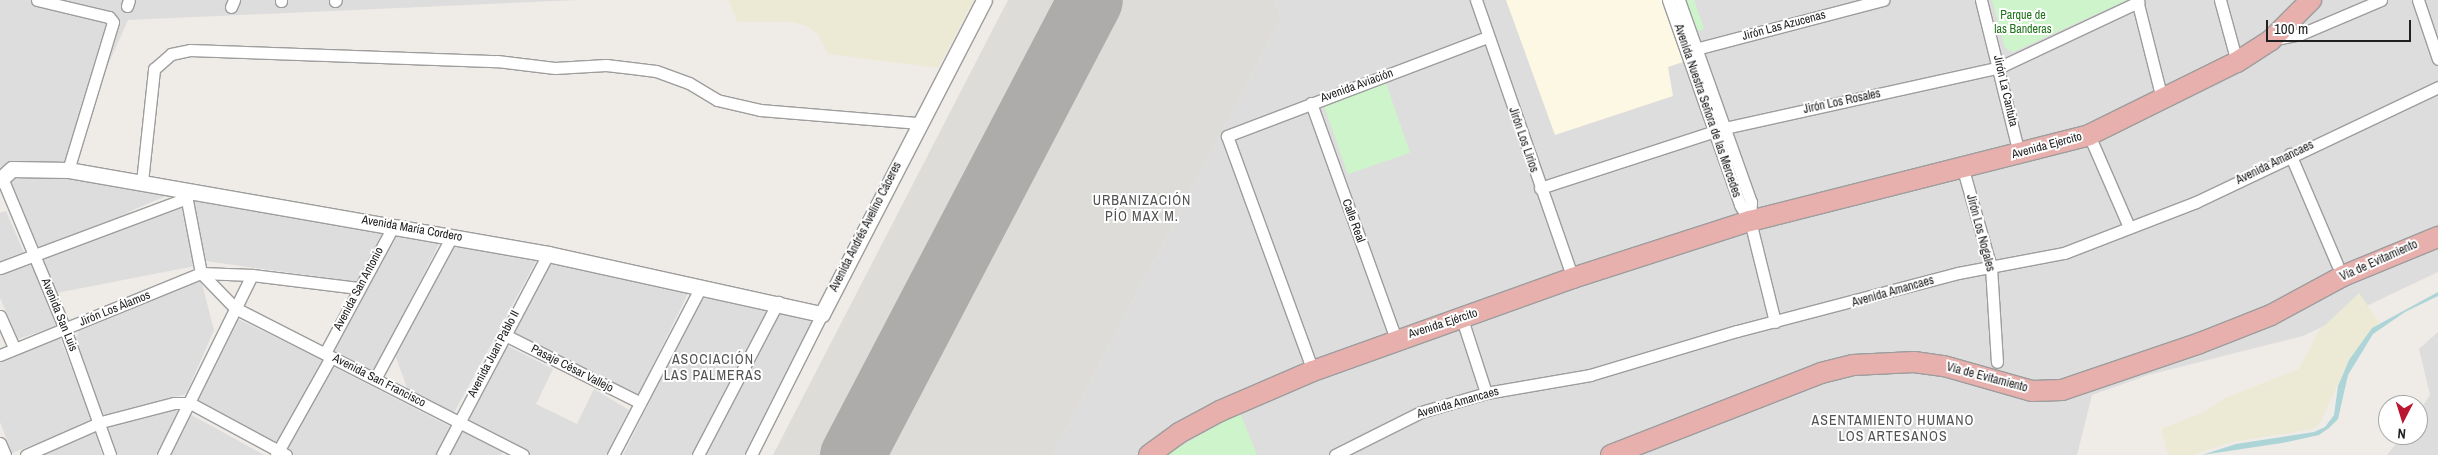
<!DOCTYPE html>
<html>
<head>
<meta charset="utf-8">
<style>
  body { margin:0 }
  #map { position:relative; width:2438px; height:455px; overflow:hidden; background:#efebe7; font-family:"Archivo Narrow",sans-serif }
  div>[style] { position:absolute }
  .residential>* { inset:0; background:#dedddd; transform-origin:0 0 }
  .education>* { inset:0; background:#fcf8e4 }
  .airport>* { inset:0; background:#dedcd8 }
  .farmland>* { inset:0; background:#ecead5 }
  .park>* { inset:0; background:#cdf4ca; transform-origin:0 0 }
  .water>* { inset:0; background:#add5d8 }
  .runway>* { height:65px; margin:-32.5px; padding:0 32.5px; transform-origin:32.5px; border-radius:32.5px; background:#aeacaa }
  .roads { filter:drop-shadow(1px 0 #9d9d9d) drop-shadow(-1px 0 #9d9d9d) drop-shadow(0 1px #9d9d9d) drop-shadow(0 -1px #9d9d9d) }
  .minor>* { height:11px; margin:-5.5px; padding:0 5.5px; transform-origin:5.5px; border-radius:5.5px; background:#fff }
  .tertiary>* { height:15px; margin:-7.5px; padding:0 7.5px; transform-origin:7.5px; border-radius:7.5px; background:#fff }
  .trunk>* { height:20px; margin:-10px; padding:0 10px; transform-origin:10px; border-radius:10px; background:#e8b0ad }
  span { translate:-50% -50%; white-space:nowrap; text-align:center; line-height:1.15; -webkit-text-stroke:4px #fff; paint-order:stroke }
  .park-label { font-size:12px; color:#1f7318 }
  .street-label { font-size:12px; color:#202020 }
  .neighbourhood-label { font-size:14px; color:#535353; letter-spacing:1px }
  .north { position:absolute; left:2378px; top:395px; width:50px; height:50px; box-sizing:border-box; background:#fff; border:1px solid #a6a6a6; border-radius:50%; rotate:185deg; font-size:14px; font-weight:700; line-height:20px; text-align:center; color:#202020 }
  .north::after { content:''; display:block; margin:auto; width:18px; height:22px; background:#b91630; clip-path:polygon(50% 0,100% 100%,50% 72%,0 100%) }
  .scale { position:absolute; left:2266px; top:20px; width:145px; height:22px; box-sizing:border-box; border:2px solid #202020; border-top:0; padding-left:6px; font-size:15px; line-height:18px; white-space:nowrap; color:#202020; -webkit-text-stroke:4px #fff; paint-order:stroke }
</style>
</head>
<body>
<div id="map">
  <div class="residential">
    <div style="clip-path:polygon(0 0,578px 0,128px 20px,64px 164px,0 169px)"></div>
    <div style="clip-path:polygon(1275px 0,2438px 0,2438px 272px,2303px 336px,2148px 375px,2092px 395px,2077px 455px,1052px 455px,1281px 19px)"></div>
    <div style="clip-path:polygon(18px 170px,168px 195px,40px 250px,8px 176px)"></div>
    <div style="clip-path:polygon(190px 199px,386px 226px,357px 282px,205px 261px)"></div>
    <div style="left:184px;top:202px;width:65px;height:152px;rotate:79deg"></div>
    <div style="clip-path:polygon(6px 211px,25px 255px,0 264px,0 213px)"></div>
    <div style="clip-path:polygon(400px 229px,443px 236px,374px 373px,332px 352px)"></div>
    <div style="clip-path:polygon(450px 237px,540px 254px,454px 413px,408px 390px,392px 347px)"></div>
    <div style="clip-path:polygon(556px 260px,692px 285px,637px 398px,513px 333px,544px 265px)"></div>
    <div style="clip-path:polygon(31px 263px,57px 326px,18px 339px,0 298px,0 275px)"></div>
    <div style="clip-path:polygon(201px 280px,214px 330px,186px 394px,102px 416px,76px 339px,79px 331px)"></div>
    <div style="clip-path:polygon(704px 293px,770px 308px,692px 455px,623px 455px)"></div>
    <div style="clip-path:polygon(778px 310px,815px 319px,744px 455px,703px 455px)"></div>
    <div style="left:234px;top:317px;width:99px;height:94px;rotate:26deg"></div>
    <div style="clip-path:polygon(2438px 332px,2438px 455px,2387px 455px,2403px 435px,2418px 435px,2418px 413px,2430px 395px,2419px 349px)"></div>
    <div style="clip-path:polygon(60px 338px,93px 422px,12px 453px,0 422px,0 361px)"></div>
    <div style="clip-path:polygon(504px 344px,553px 369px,536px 404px,577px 424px,594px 389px,629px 410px,606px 455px,531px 455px,465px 421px)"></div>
    <div style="clip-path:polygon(330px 365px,451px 427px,436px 455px,293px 455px,286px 451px)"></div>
    <div style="clip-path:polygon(180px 407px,156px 455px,113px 455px,104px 427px)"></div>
    <div style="clip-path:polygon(188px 413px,264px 455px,167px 455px)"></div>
    <div style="clip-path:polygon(95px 429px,102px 455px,33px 455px)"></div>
    <div style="clip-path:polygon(462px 430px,502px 452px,501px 455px,449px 455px)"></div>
  </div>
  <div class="education">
    <div style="clip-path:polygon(1506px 0,1662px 0,1683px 62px,1668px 67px,1673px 96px,1555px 135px)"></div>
  </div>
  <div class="airport">
    <div style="clip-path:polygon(1008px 0,1275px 0,1281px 19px,1052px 455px,773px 455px)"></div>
  </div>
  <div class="farmland">
    <div style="clip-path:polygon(729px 0,974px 0,938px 68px,828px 54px,818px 34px,807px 26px,792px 22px,737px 22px)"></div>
    <div style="clip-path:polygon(2359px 293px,2379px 322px,2349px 360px,2321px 421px,2314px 429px,2231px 442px,2192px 455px,2168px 455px,2161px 429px,2202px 413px,2225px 398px,2299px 369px,2318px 332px)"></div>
  </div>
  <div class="park">
    <div style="clip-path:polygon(1686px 0,1694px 0,1704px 29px,1698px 31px)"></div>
    <div style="clip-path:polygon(1992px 0,2127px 0,2013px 52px,2005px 48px)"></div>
    <div style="left:1385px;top:80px;width:77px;height:66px;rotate:71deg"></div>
    <div style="clip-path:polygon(1240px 412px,1257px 455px,1165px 455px,1202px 434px)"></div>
  </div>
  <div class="water">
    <div style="clip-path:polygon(2438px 292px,2438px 296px,2405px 312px,2373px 334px,2348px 375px,2338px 419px,2329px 428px,2319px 435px,2282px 443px,2202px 455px,2236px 444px,2314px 432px,2325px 427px,2334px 415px,2338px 386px,2349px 360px,2372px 328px)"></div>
  </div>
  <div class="runway">
    <div style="left:852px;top:455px;width:513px;rotate:-62.39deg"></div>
  </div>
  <div class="roads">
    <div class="minor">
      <div style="left:37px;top:0;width:74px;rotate:13.3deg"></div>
      <div style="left:109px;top:17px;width:6px;rotate:51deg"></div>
      <div style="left:113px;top:22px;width:155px;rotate:106.9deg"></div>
      <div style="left:1476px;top:0;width:294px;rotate:70.8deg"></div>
      <div style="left:1668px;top:0;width:217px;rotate:70.6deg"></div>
      <div style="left:1740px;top:205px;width:19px;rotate:58deg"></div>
      <div style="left:1679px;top:0;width:214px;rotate:70.4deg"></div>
      <div style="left:1751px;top:202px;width:19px;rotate:93deg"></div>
      <div style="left:1750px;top:221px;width:104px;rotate:76.1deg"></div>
      <div style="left:1981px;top:0;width:159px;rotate:76.1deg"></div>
      <div style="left:2137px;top:0;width:102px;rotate:75.8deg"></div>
      <div style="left:2220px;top:0;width:64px;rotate:74.7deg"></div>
      <div style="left:2418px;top:0;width:62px;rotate:71.3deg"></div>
      <div style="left:281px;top:1px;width:1px;rotate:-90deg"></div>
      <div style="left:335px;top:1px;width:1px;rotate:-45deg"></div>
      <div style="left:127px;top:6px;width:6px;rotate:-72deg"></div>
      <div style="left:231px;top:7px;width:8px;rotate:-67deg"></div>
      <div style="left:2275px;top:39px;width:26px;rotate:-11deg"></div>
      <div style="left:2301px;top:34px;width:87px;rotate:-23deg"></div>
      <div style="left:1688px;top:51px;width:202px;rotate:-14.7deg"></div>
      <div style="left:1311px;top:103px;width:251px;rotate:70.2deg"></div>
      <div style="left:2089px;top:135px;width:100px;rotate:66.5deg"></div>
      <div style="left:2290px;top:154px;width:120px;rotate:66.9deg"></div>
      <div style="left:1962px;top:166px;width:105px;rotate:74deg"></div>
      <div style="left:1991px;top:267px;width:95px;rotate:86.4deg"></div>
      <div style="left:2px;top:178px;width:164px;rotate:67.4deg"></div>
      <div style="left:65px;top:329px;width:134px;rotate:70.3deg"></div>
      <div style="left:142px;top:182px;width:114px;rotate:-83.9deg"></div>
      <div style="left:154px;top:69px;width:23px;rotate:-41deg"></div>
      <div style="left:171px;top:54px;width:19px;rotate:-12deg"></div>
      <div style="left:190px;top:50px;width:307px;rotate:2.1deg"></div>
      <div style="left:497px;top:61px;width:58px;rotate:6.9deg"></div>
      <div style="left:555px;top:68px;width:51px;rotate:-3.4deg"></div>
      <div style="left:606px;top:65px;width:50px;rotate:6.8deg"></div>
      <div style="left:656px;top:71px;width:35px;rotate:20deg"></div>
      <div style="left:689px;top:83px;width:33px;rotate:31deg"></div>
      <div style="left:717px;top:100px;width:44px;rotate:13.1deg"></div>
      <div style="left:760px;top:110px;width:160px;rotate:4.7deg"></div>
      <div style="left:1540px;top:188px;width:194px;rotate:-18deg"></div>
      <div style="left:1725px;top:128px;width:282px;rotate:-12.5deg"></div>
      <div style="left:2000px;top:67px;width:153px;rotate:-25.2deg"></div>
      <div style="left:185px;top:190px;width:85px;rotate:79.1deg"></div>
      <div style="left:201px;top:273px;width:49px;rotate:45.8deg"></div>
      <div style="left:235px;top:308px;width:323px;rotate:27deg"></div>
      <div style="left:0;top:268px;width:200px;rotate:-20.5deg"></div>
      <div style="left:0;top:316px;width:35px;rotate:66deg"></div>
      <div style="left:1462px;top:319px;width:78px;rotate:72deg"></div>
      <div style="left:505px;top:335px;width:150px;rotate:26.6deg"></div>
      <div style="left:325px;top:353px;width:145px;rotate:-61.7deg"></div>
      <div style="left:0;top:355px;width:217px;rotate:-22.2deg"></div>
      <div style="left:201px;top:273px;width:51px;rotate:2.2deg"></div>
      <div style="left:252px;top:275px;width:107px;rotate:7deg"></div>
      <div style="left:1313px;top:371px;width:250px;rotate:-110.1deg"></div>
      <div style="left:1227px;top:136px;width:279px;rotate:-20.8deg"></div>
      <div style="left:375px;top:379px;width:162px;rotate:-61.7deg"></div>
      <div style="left:0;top:443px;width:13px;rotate:67deg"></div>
      <div style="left:26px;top:455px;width:82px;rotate:-23.7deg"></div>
      <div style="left:101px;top:422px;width:75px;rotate:-14.6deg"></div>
      <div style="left:174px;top:403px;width:16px"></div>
      <div style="left:190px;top:403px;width:109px;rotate:28.4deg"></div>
      <div style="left:163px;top:455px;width:201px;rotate:-63.7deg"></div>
      <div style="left:276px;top:455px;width:112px;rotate:-60.7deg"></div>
      <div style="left:442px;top:455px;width:227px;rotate:-62.2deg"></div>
      <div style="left:613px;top:455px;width:190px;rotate:-62.4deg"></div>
      <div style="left:698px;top:455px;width:173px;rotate:-62.4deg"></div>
      <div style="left:751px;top:455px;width:158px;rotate:-63.3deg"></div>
      <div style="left:1335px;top:455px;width:96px;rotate:-26.6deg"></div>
      <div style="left:1421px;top:412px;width:68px;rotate:-16.3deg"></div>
      <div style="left:1486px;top:393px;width:106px;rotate:-9.8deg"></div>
      <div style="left:1590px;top:375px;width:153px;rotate:-16.7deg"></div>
      <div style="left:1737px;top:331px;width:228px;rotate:-14.7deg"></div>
      <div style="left:1958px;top:273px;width:108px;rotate:-10.7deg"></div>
      <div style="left:2064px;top:253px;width:142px;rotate:-21.1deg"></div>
      <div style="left:2196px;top:202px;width:268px;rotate:-25.4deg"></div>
    </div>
    <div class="tertiary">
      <div style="left:0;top:180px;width:16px;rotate:-43deg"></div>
      <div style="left:12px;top:169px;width:56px;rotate:1deg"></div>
      <div style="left:68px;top:170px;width:487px;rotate:9.9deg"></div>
      <div style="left:548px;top:254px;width:280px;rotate:12.4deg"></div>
      <div style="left:822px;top:314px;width:353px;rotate:-62.7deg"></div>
    </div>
    <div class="trunk">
      <div style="left:1149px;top:455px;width:37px;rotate:-36deg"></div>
      <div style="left:1179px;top:433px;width:47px;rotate:-28.2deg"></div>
      <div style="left:1220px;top:411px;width:101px;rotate:-23.3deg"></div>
      <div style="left:1313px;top:371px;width:276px;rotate:-19.7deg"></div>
      <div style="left:1573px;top:278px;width:186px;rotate:-17.9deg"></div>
      <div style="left:1750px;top:221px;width:350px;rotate:-14.2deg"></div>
      <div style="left:2089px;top:135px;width:165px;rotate:-26.3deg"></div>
      <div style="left:2237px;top:62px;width:40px;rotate:-32.9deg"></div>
      <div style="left:2271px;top:40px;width:57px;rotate:-45deg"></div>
      <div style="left:1611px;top:455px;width:225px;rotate:-21.3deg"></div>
      <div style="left:1821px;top:373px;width:33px;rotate:-14deg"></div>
      <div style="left:1853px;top:365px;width:61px;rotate:-2.8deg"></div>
      <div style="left:1914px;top:362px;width:30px;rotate:8deg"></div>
      <div style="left:1944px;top:366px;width:91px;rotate:15.9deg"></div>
      <div style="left:2032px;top:391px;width:30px;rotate:-2deg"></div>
      <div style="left:2062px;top:390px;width:146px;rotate:-18.8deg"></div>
      <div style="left:2200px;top:343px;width:76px;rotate:-21.5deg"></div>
      <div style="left:2271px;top:315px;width:82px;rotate:-28.4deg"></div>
      <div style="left:2343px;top:276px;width:103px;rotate:-22.3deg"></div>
    </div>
  </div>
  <div class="park-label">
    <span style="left:2023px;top:23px">Parque de<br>las Banderas</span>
  </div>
  <div class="street-label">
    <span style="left:1784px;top:26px;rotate:-15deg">Jirón Las Azucenas</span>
    <span style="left:1357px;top:86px;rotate:-20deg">Avenida Aviación</span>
    <span style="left:2005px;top:91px;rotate:77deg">Jirón La Cantuta</span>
    <span style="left:1842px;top:102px;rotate:-12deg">Jirón Los Rosales</span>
    <span style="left:1707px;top:111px;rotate:71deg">Avenida Nuestra Señora de las Mercedes</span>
    <span style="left:1523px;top:140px;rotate:71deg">Jirón Los Lirios</span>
    <span style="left:2047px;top:146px;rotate:-15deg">Avenida Ejercito</span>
    <span style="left:2275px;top:163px;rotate:-26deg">Avenida Amancaes</span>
    <span style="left:1353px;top:221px;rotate:70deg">Calle Real</span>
    <span style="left:866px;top:227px;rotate:-63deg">Avenida Andrés Avelino Cáceres</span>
    <span style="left:412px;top:229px;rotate:10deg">Avenida María Cordero</span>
    <span style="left:1980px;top:233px;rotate:75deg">Jirón Los Nogales</span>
    <span style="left:2379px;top:261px;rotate:-24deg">Vía de Evitamiento</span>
    <span style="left:359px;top:289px;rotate:-62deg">Avenida San Antonio</span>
    <span style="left:1893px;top:292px;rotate:-16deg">Avenida Amancaes</span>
    <span style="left:115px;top:309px;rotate:-22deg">Jirón Los Álamos</span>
    <span style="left:59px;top:315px;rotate:68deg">Avenida San Luis</span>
    <span style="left:1443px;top:324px;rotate:-18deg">Avenida Ejército</span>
    <span style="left:494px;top:354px;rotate:-62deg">Avenida Juan Pablo II</span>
    <span style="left:572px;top:369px;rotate:27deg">Pasaje César Vallejo</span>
    <span style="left:1987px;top:378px;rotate:15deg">Vía de Evitamiento</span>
    <span style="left:379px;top:381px;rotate:27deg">Avenida San Francisco</span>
    <span style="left:1458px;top:403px;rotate:-16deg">Avenida Amancaes</span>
  </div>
  <div class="neighbourhood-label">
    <span style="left:1142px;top:208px">URBANIZACIÓN<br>PÍO MAX M.</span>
    <span style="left:713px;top:367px">ASOCIACIÓN<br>LAS PALMERAS</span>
    <span style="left:1893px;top:428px">ASENTAMIENTO HUMANO<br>LOS ARTESANOS</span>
  </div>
  <div class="north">N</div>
  <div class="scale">100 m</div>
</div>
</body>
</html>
